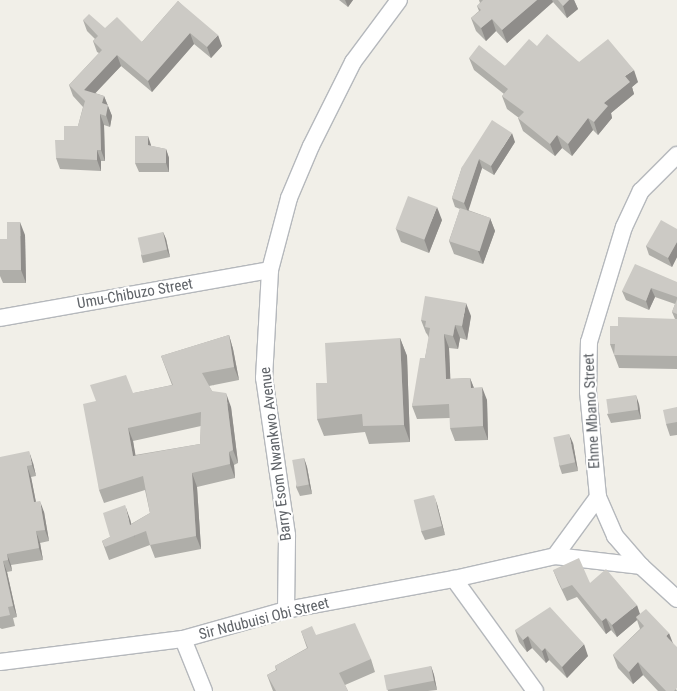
<!DOCTYPE html>
<html>
<head>
<meta charset="utf-8">
<style>
  body { margin:0 }
  #map { position:relative; width:677px; height:691px; overflow:hidden; background:#f1efe8; font-family:"Roboto Condensed",sans-serif }
  div>[style] { position:absolute }
  .roads { filter:drop-shadow(1px 0 #b5b8bc) drop-shadow(-1px 0 #b5b8bc) drop-shadow(0 1px #b5b8bc) drop-shadow(0 -1px #b5b8bc) }
  .street>* { height:16px; margin:-8px; padding:0 8px; transform-origin:8px; border-radius:8px; background:#fff }
  .wall>* { inset:0; background:#afaea9 }
  .shaded-wall>* { inset:0; background:#8f8d8a }
  .building>* { inset:0; background:#cccac5; transform-origin:0 0 }
  span { translate:-50% -50%; white-space:nowrap; text-align:center; line-height:1.15; -webkit-text-stroke:4px #fff; paint-order:stroke }
  .street-label { font-size:15px; color:#5f6368 }
</style>
</head>
<body>
<div id="map">
  <div class="roads">
    <div class="street">
      <div style="left:0;top:318px;width:274px;rotate:-10.1deg"></div>
      <div style="left:598px;top:497px;width:43px;rotate:66.4deg"></div>
      <div style="left:615px;top:536px;width:40px;rotate:49deg"></div>
      <div style="left:555px;top:556px;width:73px;rotate:-53.9deg"></div>
      <div style="left:598px;top:497px;width:105px;rotate:-95.4deg"></div>
      <div style="left:588px;top:392px;width:50px;rotate:-88.9deg"></div>
      <div style="left:589px;top:342px;width:120px;rotate:-73.1deg"></div>
      <div style="left:624px;top:227px;width:40px;rotate:-65deg"></div>
      <div style="left:641px;top:191px;width:51px;rotate:-45deg"></div>
      <div style="left:454px;top:579px;width:138px;rotate:54.1deg"></div>
      <div style="left:286px;top:610px;width:75px;rotate:-89.2deg"></div>
      <div style="left:287px;top:535px;width:159px;rotate:-98.3deg"></div>
      <div style="left:264px;top:378px;width:108px;rotate:-86.8deg"></div>
      <div style="left:270px;top:270px;width:74px;rotate:-75.2deg"></div>
      <div style="left:289px;top:198px;width:56px;rotate:-67.1deg"></div>
      <div style="left:311px;top:146px;width:94px;rotate:-63.4deg"></div>
      <div style="left:353px;top:62px;width:77px;rotate:-53.4deg"></div>
      <div style="left:183px;top:639px;width:56px;rotate:68deg"></div>
      <div style="left:0;top:662px;width:184px;rotate:-7.2deg"></div>
      <div style="left:183px;top:639px;width:107px;rotate:-15.7deg"></div>
      <div style="left:286px;top:610px;width:171px;rotate:-10.5deg"></div>
      <div style="left:454px;top:579px;width:104px;rotate:-12.8deg"></div>
      <div style="left:555px;top:556px;width:87px;rotate:6.6deg"></div>
      <div style="left:641px;top:566px;width:49px;rotate:42.5deg"></div>
    </div>
  </div>
  <div class="wall">
    <div style="clip-path:polygon(339px 0,353px 0,348px 7px)"></div>
    <div style="clip-path:polygon(479px 0,574px 0,578px 9px,567px 18px,553px 2px,507px 43px,496px 31px,486px 41px,476px 31px,471px 18px,479px 11px,477px 6px,480px 3px)"></div>
    <div style="clip-path:polygon(178px 1px,222px 46px,211px 58px,194px 44px,152px 92px,121px 66px,95px 93px,104px 96px,112px 116px,110px 127px,104px 125px,105px 161px,101px 161px,101px 171px,60px 169px,56px 158px,64px 140px,78px 126px,83px 107px,73px 96px,69px 85px,99px 53px,97px 52px,93px 41px,95px 39px,87px 31px,83px 20px,142px 42px)"></div>
    <div style="clip-path:polygon(537px 46px,579px 62px,638px 82px,632px 87px,634px 94px,611px 113px,612px 118px,598px 135px,593px 130px,572px 156px,562px 148px,555px 156px,523px 131px,518px 118px,519px 118px,507px 109px,502px 96px,504px 94px,474px 70px,469px 58px,505px 66px)"></div>
    <div style="clip-path:polygon(515px 142px,494px 175px,482px 168px,468px 210px,490px 218px,495px 231px,483px 264px,454px 254px,449px 241px,460px 209px,455px 207px,452px 198px,462px 167px)"></div>
    <div style="clip-path:polygon(151px 145px,151px 146px,166px 149px,169px 158px,169px 172px,139px 172px,135px 163px)"></div>
    <div style="clip-path:polygon(442px 220px,429px 253px,401px 242px,396px 229px)"></div>
    <div style="clip-path:polygon(677px 229px,677px 257px,672px 267px,649px 255px,646px 246px)"></div>
    <div style="clip-path:polygon(163px 232px,166px 239px,170px 257px,143px 263px,141px 255px)"></div>
    <div style="clip-path:polygon(25px 235px,26px 283px,3px 283px,0 276px,0 239px,7px 239px)"></div>
    <div style="clip-path:polygon(677px 282px,677px 369px,619px 368px,610px 344px,618px 326px,675px 319px,672px 312px,675px 304px,655px 297px,649px 310px,626px 300px,622px 291px)"></div>
    <div style="clip-path:polygon(471px 316px,467px 340px,460px 338px,458px 349px,449px 348px,450px 379px,470px 378px,474px 388px,487px 400px,488px 440px,455px 441px,450px 428px,450px 418px,417px 419px,412px 406px,425px 358px,429px 338px,427px 334px,426px 333px,421px 320px)"></div>
    <div style="clip-path:polygon(evenodd,229px 335px,233px 349px,239px 380px,209px 386px,212px 391px,231px 407px,238px 463px,234px 465px,235px 478px,197px 487px,201px 549px,155px 558px,150px 545px,109px 560px,102px 541px,110px 537px,130px 519px,131px 524px,150px 513px,145px 490px,104px 503px,99px 490px,96px 401px,172px 385px,161px 356px,229px 335px,201px 426px,200px 444px,135px 455px,133px 441px,201px 426px)"></div>
    <div style="clip-path:polygon(400px 338px,407px 356px,410px 442px,369px 444px,365px 432px,324px 436px,317px 419px,327px 383px)"></div>
    <div style="clip-path:polygon(639px 404px,641px 419px,611px 423px,607px 414px)"></div>
    <div style="clip-path:polygon(677px 407px,677px 435px,670px 436px,666px 424px)"></div>
    <div style="clip-path:polygon(573px 443px,578px 471px,562px 474px,559px 465px)"></div>
    <div style="clip-path:polygon(0 457px,33px 463px,36px 476px,31px 477px,36px 502px,44px 512px,49px 541px,40px 543px,43px 560px,11px 565px,12px 571px,7px 572px,17px 617px,13px 618px,15px 626px,2px 629px,0 628px)"></div>
    <div style="clip-path:polygon(304px 458px,307px 467px,312px 494px,300px 496px,296px 487px)"></div>
    <div style="clip-path:polygon(437px 504px,445px 535px,425px 540px,421px 531px)"></div>
    <div style="clip-path:polygon(553px 570px,590px 583px,640px 614px,677px 691px,658px 691px,643px 675px,633px 684px,618px 668px,613px 655px,640px 629px,637px 620px,617px 637px,611px 630px,606px 634px,577px 597px,567px 601px,558px 582px)"></div>
    <div style="clip-path:polygon(515px 630px,588px 656px,567px 678px,549px 660px,546px 663px,532px 648px,527px 652px,519px 642px)"></div>
    <div style="clip-path:polygon(301px 631px,316px 635px,371px 659px,375px 672px,345px 685px,348px 691px,273px 691px,267px 675px,276px 670px,275px 666px,307px 648px)"></div>
    <div style="clip-path:polygon(431px 666px,434px 675px,437px 690px,428px 691px,388px 691px,387px 688px)"></div>
  </div>
  <div class="shaded-wall">
    <div style="clip-path:polygon(345px 0,353px 0,348px 7px)"></div>
    <div style="clip-path:polygon(537px 0,552px 0,553px 2px,507px 43px,502px 30px)"></div>
    <div style="clip-path:polygon(569px 0,574px 0,578px 9px,567px 18px,563px 6px)"></div>
    <div style="clip-path:polygon(492px 19px,496px 31px,486px 41px,481px 28px)"></div>
    <div style="clip-path:polygon(190px 33px,194px 44px,152px 92px,148px 81px)"></div>
    <div style="clip-path:polygon(218px 35px,222px 46px,211px 58px,207px 47px)"></div>
    <div style="clip-path:polygon(117px 55px,121px 66px,88px 101px,84px 90px)"></div>
    <div style="clip-path:polygon(634px 70px,638px 82px,632px 87px,634px 94px,611px 113px,612px 118px,598px 135px,594px 122px,604px 103px,625px 76px)"></div>
    <div style="clip-path:polygon(104px 96px,112px 116px,110px 127px,102px 103px)"></div>
    <div style="clip-path:polygon(100px 114px,104px 125px,105px 161px,101px 150px)"></div>
    <div style="clip-path:polygon(588px 118px,593px 130px,572px 156px,568px 144px)"></div>
    <div style="clip-path:polygon(512px 133px,515px 142px,494px 175px,491px 166px)"></div>
    <div style="clip-path:polygon(557px 135px,562px 148px,555px 156px,550px 144px)"></div>
    <div style="clip-path:polygon(148px 136px,151px 145px,151px 154px,148px 145px)"></div>
    <div style="clip-path:polygon(166px 149px,169px 158px,169px 172px,166px 163px)"></div>
    <div style="clip-path:polygon(97px 150px,101px 161px,101px 171px,97px 160px)"></div>
    <div style="clip-path:polygon(479px 159px,482px 168px,468px 212px,464px 203px)"></div>
    <div style="clip-path:polygon(437px 207px,442px 220px,429px 253px,424px 239px)"></div>
    <div style="clip-path:polygon(490px 218px,495px 231px,483px 264px,478px 251px)"></div>
    <div style="clip-path:polygon(20px 222px,25px 235px,26px 283px,21px 270px)"></div>
    <div style="clip-path:polygon(163px 232px,166px 239px,170px 257px,167px 250px)"></div>
    <div style="clip-path:polygon(677px 242px,677px 257px,672px 267px,668px 258px)"></div>
    <div style="clip-path:polygon(651px 288px,655px 297px,649px 310px,646px 301px)"></div>
    <div style="clip-path:polygon(466px 303px,471px 316px,467px 340px,462px 326px)"></div>
    <div style="clip-path:polygon(455px 325px,460px 338px,458px 349px,453px 336px)"></div>
    <div style="clip-path:polygon(444px 334px,449px 348px,451px 392px,446px 379px)"></div>
    <div style="clip-path:polygon(229px 335px,233px 349px,239px 380px,234px 367px)"></div>
    <div style="clip-path:polygon(400px 338px,407px 356px,410px 442px,404px 425px)"></div>
    <div style="clip-path:polygon(470px 378px,475px 391px,471px 388px)"></div>
    <div style="clip-path:polygon(482px 387px,487px 400px,488px 440px,483px 426px)"></div>
    <div style="clip-path:polygon(226px 393px,231px 407px,238px 463px,233px 450px)"></div>
    <div style="clip-path:polygon(636px 395px,639px 404px,641px 419px,638px 410px)"></div>
    <div style="clip-path:polygon(128px 428px,133px 441px,138px 469px,133px 456px)"></div>
    <div style="clip-path:polygon(569px 434px,573px 443px,578px 471px,575px 462px)"></div>
    <div style="clip-path:polygon(29px 451px,33px 463px,36px 476px,32px 465px)"></div>
    <div style="clip-path:polygon(229px 452px,234px 465px,235px 478px,230px 464px)"></div>
    <div style="clip-path:polygon(304px 458px,307px 467px,312px 494px,309px 485px)"></div>
    <div style="clip-path:polygon(27px 466px,31px 477px,38px 513px,34px 502px)"></div>
    <div style="clip-path:polygon(192px 473px,197px 487px,201px 549px,196px 536px)"></div>
    <div style="clip-path:polygon(434px 495px,437px 504px,445px 535px,442px 526px)"></div>
    <div style="clip-path:polygon(40px 501px,44px 512px,49px 541px,45px 530px)"></div>
    <div style="clip-path:polygon(125px 505px,130px 519px,135px 538px,130px 525px)"></div>
    <div style="clip-path:polygon(36px 531px,40px 543px,43px 560px,39px 548px)"></div>
    <div style="clip-path:polygon(7px 554px,11px 565px,12px 571px,8px 560px)"></div>
    <div style="clip-path:polygon(3px 561px,7px 572px,17px 617px,13px 606px)"></div>
    <div style="clip-path:polygon(637px 605px,641px 617px,636px 617px,637px 620px,617px 637px,612px 625px)"></div>
    <div style="clip-path:polygon(606px 618px,611px 630px,606px 634px,602px 621px)"></div>
    <div style="clip-path:polygon(669px 633px,674px 646px,666px 636px)"></div>
    <div style="clip-path:polygon(528px 636px,532px 648px,527px 652px,523px 640px)"></div>
    <div style="clip-path:polygon(584px 644px,588px 656px,567px 678px,562px 667px)"></div>
    <div style="clip-path:polygon(545px 648px,549px 660px,546px 663px,542px 651px)"></div>
    <div style="clip-path:polygon(638px 662px,643px 675px,633px 684px,629px 672px)"></div>
    <div style="clip-path:polygon(431px 666px,434px 675px,437px 690px,434px 681px)"></div>
  </div>
  <div class="building">
    <div style="clip-path:polygon(482px 0,537px 0,502px 30px,492px 19px,481px 28px,471px 18px,481px 10px,477px 6px,483px 0)"></div>
    <div style="clip-path:polygon(558px 0,569px 0,563px 6px)"></div>
    <div style="clip-path:polygon(178px 1px,218px 35px,207px 47px,190px 33px,148px 81px,117px 55px,84px 90px,104px 96px,102px 103px,108px 105px,106px 116px,100px 114px,101px 150px,97px 150px,97px 160px,56px 158px,55px 140px,64px 140px,64px 126px,78px 126px,85px 101px,69px 85px,102px 50px,93px 41px,98px 36px,83px 20px,89px 14px,105px 28px,117px 17px,142px 42px)"></div>
    <div style="clip-path:polygon(547px 34px,579px 62px,608px 39px,634px 70px,625px 76px,630px 82px,604px 103px,608px 106px,594px 122px,588px 118px,568px 144px,557px 135px,550px 144px,518px 118px,524px 112px,502px 96px,508px 89px,469px 58px,479px 45px,505px 66px,529px 39px,537px 46px)"></div>
    <div style="clip-path:polygon(492px 120px,512px 133px,491px 166px,479px 159px,464px 203px,452px 198px,462px 167px)"></div>
    <div style="clip-path:polygon(135px 136px,148px 136px,148px 145px,166px 149px,166px 163px,135px 163px)"></div>
    <div style="left:408px;top:196px;width:31px;height:35px;rotate:21deg"></div>
    <div style="left:460px;top:208px;width:32px;height:35px;rotate:18deg"></div>
    <div style="clip-path:polygon(661px 220px,677px 229px,677px 242px,668px 258px,646px 246px)"></div>
    <div style="clip-path:polygon(7px 222px,20px 222px,21px 270px,0 270px,0 239px,7px 239px)"></div>
    <div style="left:163px;top:232px;width:18px;height:26px;rotate:77deg"></div>
    <div style="clip-path:polygon(635px 264px,677px 282px,677px 297px,651px 288px,646px 301px,622px 291px)"></div>
    <div style="clip-path:polygon(425px 296px,466px 303px,462px 326px,455px 325px,453px 336px,444px 334px,446px 379px,470px 378px,471px 388px,482px 387px,483px 426px,450px 428px,449px 404px,412px 406px,420px 358px,425px 358px,430px 328px,425px 327px,426px 321px,421px 320px)"></div>
    <div style="clip-path:polygon(677px 299px,677px 314px,672px 312px)"></div>
    <div style="clip-path:polygon(618px 317px,677px 319px,677px 356px,614px 355px,615px 344px,610px 344px,610px 326px,618px 326px)"></div>
    <div style="clip-path:polygon(evenodd,229px 335px,234px 367px,202px 373px,212px 391px,226px 393px,233px 450px,229px 452px,230px 464px,192px 473px,196px 536px,150px 545px,146px 531px,105px 547px,102px 541px,110px 537px,103px 513px,125px 505px,130px 525px,150px 513px,143px 476px,99px 490px,83px 404px,96px 401px,90px 385px,126px 375px,133px 393px,173px 385px,161px 356px,229px 335px,201px 412px,200px 444px,133px 456px,128px 428px,201px 412px)"></div>
    <div style="clip-path:polygon(400px 338px,404px 425px,363px 426px,362px 414px,317px 419px,316px 383px,327px 383px,325px 343px)"></div>
    <div style="left:636px;top:395px;width:15px;height:30px;rotate:82deg"></div>
    <div style="clip-path:polygon(677px 407px,677px 422px,666px 424px,663px 410px)"></div>
    <div style="left:569px;top:434px;width:29px;height:16px;rotate:78deg"></div>
    <div style="clip-path:polygon(29px 451px,32px 465px,27px 466px,34px 502px,40px 501px,45px 530px,36px 531px,39px 548px,7px 554px,8px 560px,3px 561px,13px 606px,8px 607px,10px 615px,0 617px,0 457px)"></div>
    <div style="left:304px;top:458px;width:27px;height:12px;rotate:80deg"></div>
    <div style="left:434px;top:495px;width:32px;height:21px;rotate:76deg"></div>
    <div style="clip-path:polygon(579px 558px,590px 583px,606px 569px,637px 605px,612px 625px,606px 618px,602px 621px,572px 585px,562px 589px,553px 570px)"></div>
    <div style="clip-path:polygon(550px 607px,584px 644px,562px 667px,545px 648px,542px 651px,528px 636px,523px 640px,515px 630px)"></div>
    <div style="clip-path:polygon(646px 609px,669px 633px,666px 636px,677px 647px,677px 688px,674px 691px,666px 691px,638px 662px,629px 672px,613px 655px,644px 626px,636px 617px)"></div>
    <div style="clip-path:polygon(355px 623px,371px 659px,339px 673px,348px 691px,276px 691px,267px 675px,277px 670px,275px 666px,308px 648px,301px 631px,312px 626px,316px 635px)"></div>
    <div style="left:431px;top:666px;width:15px;height:48px;rotate:79deg"></div>
  </div>
  <div class="street-label">
    <span style="left:135px;top:294px;rotate:-10deg">Umu-Chibuzo Street</span>
    <span style="left:592px;top:411px;rotate:-93deg">Ehme Mbano Street</span>
    <span style="left:276px;top:454px;rotate:-97deg">Barry Esom Nwankwo Avenue</span>
    <span style="left:264px;top:619px;rotate:-14deg">Sir Ndubuisi Obi Street</span>
  </div>
</div>
</body>
</html>
